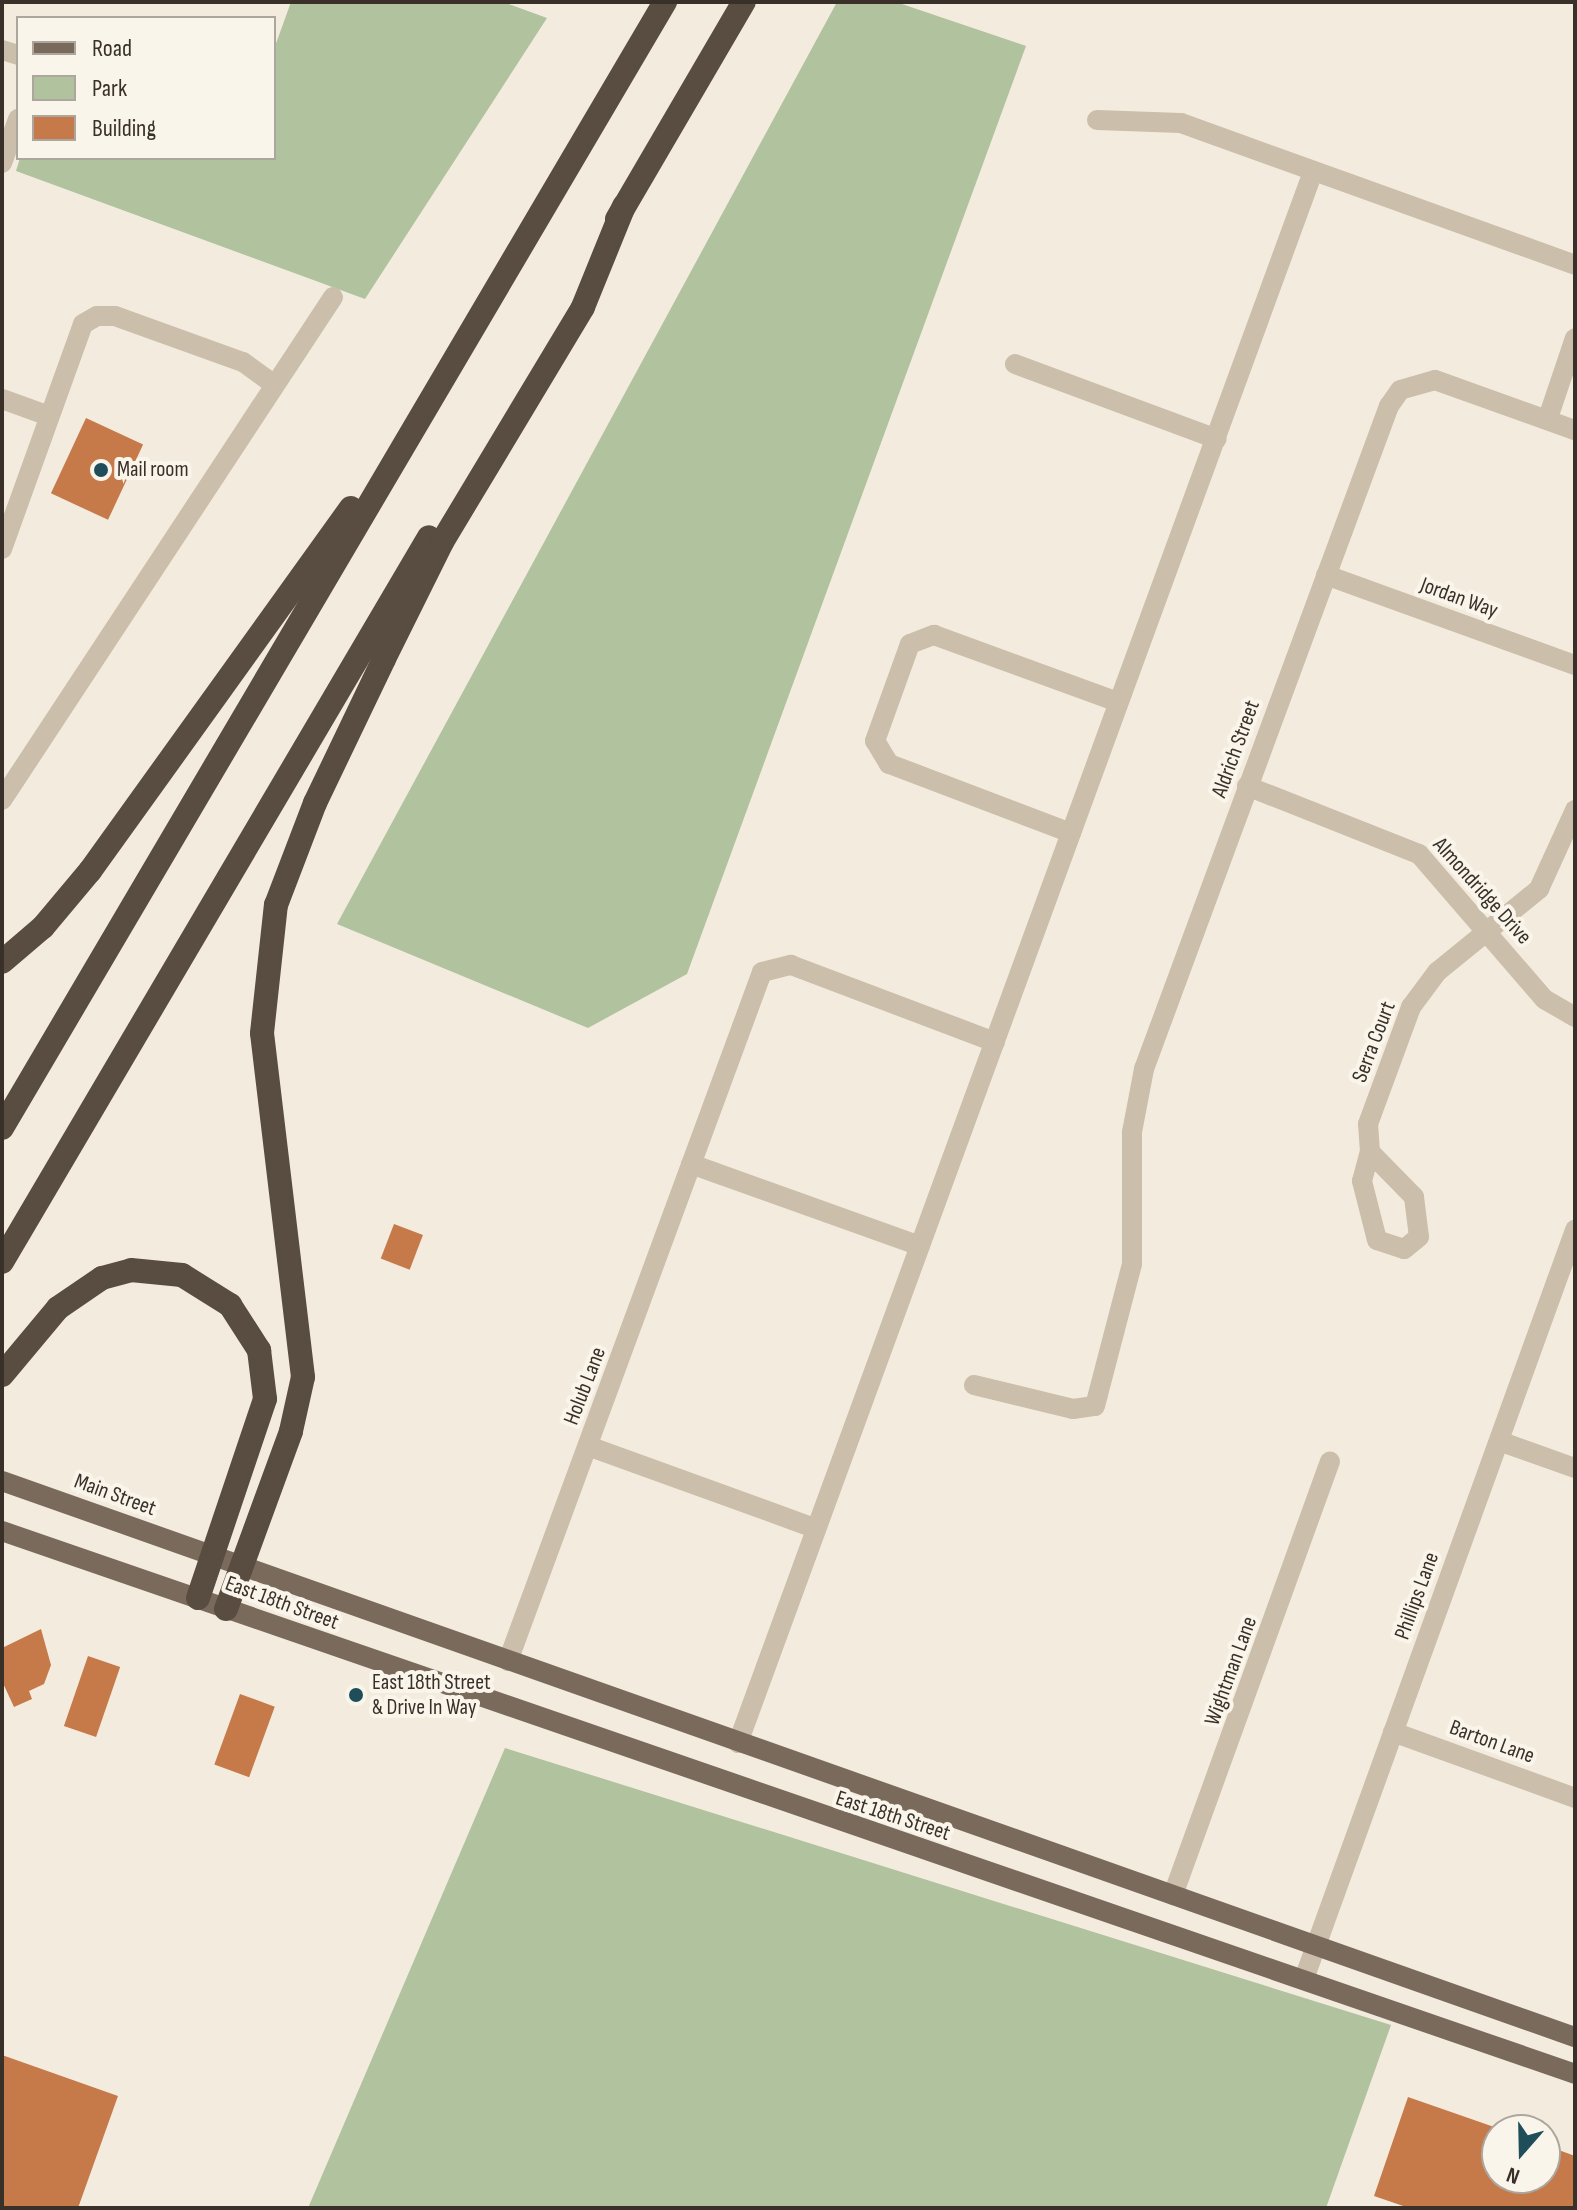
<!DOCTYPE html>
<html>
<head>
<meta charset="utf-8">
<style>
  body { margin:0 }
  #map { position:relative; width:1577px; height:2210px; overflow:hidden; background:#f3ecde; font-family:"Sofia Sans Condensed",sans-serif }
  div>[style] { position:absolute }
  .green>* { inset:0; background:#b1c29e }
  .building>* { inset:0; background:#c67949; transform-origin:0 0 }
  .minor>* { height:20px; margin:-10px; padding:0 10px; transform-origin:10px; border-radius:10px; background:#cbbeaa }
  .major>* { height:20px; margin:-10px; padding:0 10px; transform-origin:10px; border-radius:10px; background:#7a6a5b }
  .highway>* { height:24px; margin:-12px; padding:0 12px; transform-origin:12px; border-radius:12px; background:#594c40 }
  .dots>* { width:22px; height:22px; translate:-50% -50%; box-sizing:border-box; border:4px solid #faf5eb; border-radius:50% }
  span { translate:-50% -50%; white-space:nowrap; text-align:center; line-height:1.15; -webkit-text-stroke:8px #faf5eb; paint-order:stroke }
  .poi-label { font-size:22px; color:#383029 }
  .left { translate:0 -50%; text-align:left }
  .street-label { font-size:22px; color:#383029 }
  .frame { position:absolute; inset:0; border:4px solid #383029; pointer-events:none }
  .legend { position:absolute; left:16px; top:16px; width:260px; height:144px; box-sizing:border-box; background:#faf5eb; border:2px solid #aca69d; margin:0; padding:10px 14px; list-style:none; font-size:24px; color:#383029 }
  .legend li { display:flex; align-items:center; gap:16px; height:40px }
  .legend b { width:40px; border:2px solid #aca69d }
  .north { position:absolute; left:1481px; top:2114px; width:80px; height:80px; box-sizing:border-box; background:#faf5eb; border:2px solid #aca69d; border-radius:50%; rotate:200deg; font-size:22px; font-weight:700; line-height:32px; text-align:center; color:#383029 }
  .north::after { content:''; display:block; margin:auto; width:28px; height:36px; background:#1f4e5a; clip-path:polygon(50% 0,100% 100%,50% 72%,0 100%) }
</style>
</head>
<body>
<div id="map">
  <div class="green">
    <div style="clip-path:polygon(291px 2px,503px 2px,547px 18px,365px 299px,16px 171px,20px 158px,274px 158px,274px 49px)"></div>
    <div style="clip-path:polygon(837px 2px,896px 2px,1026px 46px,687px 974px,588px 1028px,337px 924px)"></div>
    <div style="clip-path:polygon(505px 1748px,1391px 2025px,1326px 2208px,308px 2208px)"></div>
  </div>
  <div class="building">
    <div style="left:86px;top:418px;width:63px;height:83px;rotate:25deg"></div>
    <div style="left:394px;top:1224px;width:31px;height:37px;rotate:21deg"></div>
    <div style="clip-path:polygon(41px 1629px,51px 1665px,44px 1684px,29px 1691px,32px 1699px,14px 1707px,2px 1681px,2px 1648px)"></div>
    <div style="left:88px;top:1656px;width:34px;height:74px;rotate:19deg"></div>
    <div style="left:240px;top:1694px;width:37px;height:75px;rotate:20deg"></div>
    <div style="clip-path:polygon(2px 2055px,118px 2096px,78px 2208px,2px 2208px)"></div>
    <div style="clip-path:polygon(1408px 2097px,1497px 2128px,1497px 2178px,1545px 2178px,1545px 2145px,1575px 2156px,1575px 2208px,1409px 2208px,1374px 2196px)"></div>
  </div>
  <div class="minor">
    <div style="left:2px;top:50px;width:17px;rotate:17deg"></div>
    <div style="left:1097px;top:120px;width:84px;rotate:2deg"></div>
    <div style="left:1181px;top:123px;width:419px;rotate:19.8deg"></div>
    <div style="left:2px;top:163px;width:47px;rotate:-70deg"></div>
    <div style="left:1015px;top:364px;width:215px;rotate:20.4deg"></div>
    <div style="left:2px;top:399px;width:50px;rotate:19.9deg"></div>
    <div style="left:1548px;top:418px;width:84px;rotate:-71.4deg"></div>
    <div style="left:2px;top:549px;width:239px;rotate:-70.2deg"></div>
    <div style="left:83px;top:324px;width:16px;rotate:-30deg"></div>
    <div style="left:97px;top:316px;width:18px"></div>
    <div style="left:115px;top:316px;width:136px;rotate:19.8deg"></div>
    <div style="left:243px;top:362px;width:39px;rotate:36deg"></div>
    <div style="left:1326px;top:575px;width:265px;rotate:19.9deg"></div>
    <div style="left:1247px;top:786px;width:185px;rotate:21.6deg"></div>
    <div style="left:1419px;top:854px;width:191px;rotate:49.2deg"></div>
    <div style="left:1544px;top:999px;width:36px;rotate:30deg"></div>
    <div style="left:2px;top:800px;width:602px;rotate:-56.65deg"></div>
    <div style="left:1071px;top:833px;width:195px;rotate:-159.2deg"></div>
    <div style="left:889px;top:764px;width:27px;rotate:-121deg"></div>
    <div style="left:875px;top:741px;width:103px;rotate:-70.2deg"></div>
    <div style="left:910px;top:644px;width:26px;rotate:-21deg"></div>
    <div style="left:934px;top:635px;width:196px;rotate:20deg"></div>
    <div style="left:1370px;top:1152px;width:63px;rotate:45.6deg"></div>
    <div style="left:1414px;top:1197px;width:40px;rotate:82.9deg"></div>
    <div style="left:1419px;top:1237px;width:19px;rotate:141deg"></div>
    <div style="left:1404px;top:1249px;width:28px;rotate:-162deg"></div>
    <div style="left:1377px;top:1240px;width:61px;rotate:-104.3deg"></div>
    <div style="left:1362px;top:1181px;width:30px;rotate:-75deg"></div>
    <div style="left:1370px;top:1152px;width:28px;rotate:-94deg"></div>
    <div style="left:1368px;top:1124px;width:125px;rotate:-69.8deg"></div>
    <div style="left:1411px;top:1007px;width:44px;rotate:-53.4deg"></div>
    <div style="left:1437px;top:972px;width:132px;rotate:-39.1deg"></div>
    <div style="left:1539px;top:889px;width:87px;rotate:-65.5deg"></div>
    <div style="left:691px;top:1164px;width:243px;rotate:19.7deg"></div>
    <div style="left:974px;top:1385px;width:102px;rotate:13.6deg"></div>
    <div style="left:1073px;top:1409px;width:22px;rotate:-8deg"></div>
    <div style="left:1095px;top:1406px;width:147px;rotate:-75.4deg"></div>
    <div style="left:1132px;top:1264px;width:132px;rotate:-90deg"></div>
    <div style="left:1132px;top:1132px;width:64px;rotate:-79.2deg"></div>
    <div style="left:1144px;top:1069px;width:707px;rotate:-69.72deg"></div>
    <div style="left:1389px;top:406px;width:19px;rotate:-55deg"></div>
    <div style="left:1400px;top:390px;width:36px;rotate:-16deg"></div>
    <div style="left:1435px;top:380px;width:149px;rotate:19.7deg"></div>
    <div style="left:1499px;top:1441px;width:81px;rotate:19.6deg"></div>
    <div style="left:588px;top:1446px;width:241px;rotate:19.9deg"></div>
    <div style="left:508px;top:1661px;width:734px;rotate:-69.76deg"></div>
    <div style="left:762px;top:972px;width:30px;rotate:-14deg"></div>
    <div style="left:791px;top:965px;width:218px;rotate:20.7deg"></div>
    <div style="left:1393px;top:1732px;width:194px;rotate:19.9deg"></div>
    <div style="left:738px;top:1743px;width:1673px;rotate:-69.9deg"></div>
    <div style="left:1173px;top:1895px;width:461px;rotate:-70.1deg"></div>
    <div style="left:1304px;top:1979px;width:797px;rotate:-70.11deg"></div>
  </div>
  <div class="major">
    <div style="left:2px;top:1481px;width:1668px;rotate:19.47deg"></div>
    <div style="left:2px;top:1531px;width:1664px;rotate:19.04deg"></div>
  </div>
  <div class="highway">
    <div style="left:617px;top:219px;width:251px;rotate:-59.7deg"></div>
    <div style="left:2px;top:962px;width:54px;rotate:-40.5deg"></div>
    <div style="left:43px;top:927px;width:73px;rotate:-50deg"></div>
    <div style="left:90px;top:871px;width:447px;rotate:-54.3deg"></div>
    <div style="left:2px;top:1128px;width:1307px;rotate:-59.51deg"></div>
    <div style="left:2px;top:1262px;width:841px;rotate:-59.5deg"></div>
    <div style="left:2px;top:1375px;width:87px;rotate:-50.1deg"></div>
    <div style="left:58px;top:1308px;width:53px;rotate:-34.3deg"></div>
    <div style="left:102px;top:1278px;width:30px;rotate:-15deg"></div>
    <div style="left:131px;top:1270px;width:51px;rotate:5.6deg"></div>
    <div style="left:182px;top:1275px;width:57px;rotate:32deg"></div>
    <div style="left:230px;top:1305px;width:54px;rotate:57.2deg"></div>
    <div style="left:259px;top:1350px;width:49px;rotate:83deg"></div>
    <div style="left:265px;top:1399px;width:210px;rotate:108.6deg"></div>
    <div style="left:226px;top:1609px;width:189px;rotate:-69.9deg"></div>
    <div style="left:291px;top:1431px;width:55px;rotate:-77.5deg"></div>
    <div style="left:303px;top:1377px;width:346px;rotate:-96.8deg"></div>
    <div style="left:262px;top:1033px;width:129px;rotate:-83.8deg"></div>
    <div style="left:276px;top:905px;width:109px;rotate:-69.1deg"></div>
    <div style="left:315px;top:803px;width:160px;rotate:-64.4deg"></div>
    <div style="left:384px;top:659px;width:131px;rotate:-63.6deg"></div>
    <div style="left:442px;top:542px;width:274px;rotate:-59deg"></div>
    <div style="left:583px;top:307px;width:109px;rotate:-67.9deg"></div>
  </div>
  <div class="dots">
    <div style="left:101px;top:470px;background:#1f4e5a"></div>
    <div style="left:356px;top:1695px;background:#1f4e5a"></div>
  </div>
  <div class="poi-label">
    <span class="left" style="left:117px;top:470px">Mail room</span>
    <span class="left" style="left:372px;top:1695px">East 18th Street<br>&amp; Drive In Way</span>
  </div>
  <div class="street-label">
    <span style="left:1459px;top:598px;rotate:20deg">Jordan Way</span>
    <span style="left:1236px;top:749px;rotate:-70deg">Aldrich Street</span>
    <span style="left:1482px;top:891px;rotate:48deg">Almondridge Drive</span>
    <span style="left:1374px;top:1042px;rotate:-69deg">Serra Court</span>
    <span style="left:585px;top:1386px;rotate:-69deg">Holub Lane</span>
    <span style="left:115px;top:1495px;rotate:20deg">Main Street</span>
    <span style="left:1417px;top:1596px;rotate:-70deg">Phillips Lane</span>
    <span style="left:282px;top:1603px;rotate:20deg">East 18th Street</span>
    <span style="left:1231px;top:1671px;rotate:-70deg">Wightman Lane</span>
    <span style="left:1492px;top:1742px;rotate:20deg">Barton Lane</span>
    <span style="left:893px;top:1816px;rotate:18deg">East 18th Street</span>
  </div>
  <div class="frame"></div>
  <ul class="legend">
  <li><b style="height:10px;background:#7a6a5b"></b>Road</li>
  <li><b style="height:22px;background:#b1c29e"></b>Park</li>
  <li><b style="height:22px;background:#c67949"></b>Building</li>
  </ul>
  <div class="north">N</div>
</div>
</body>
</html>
